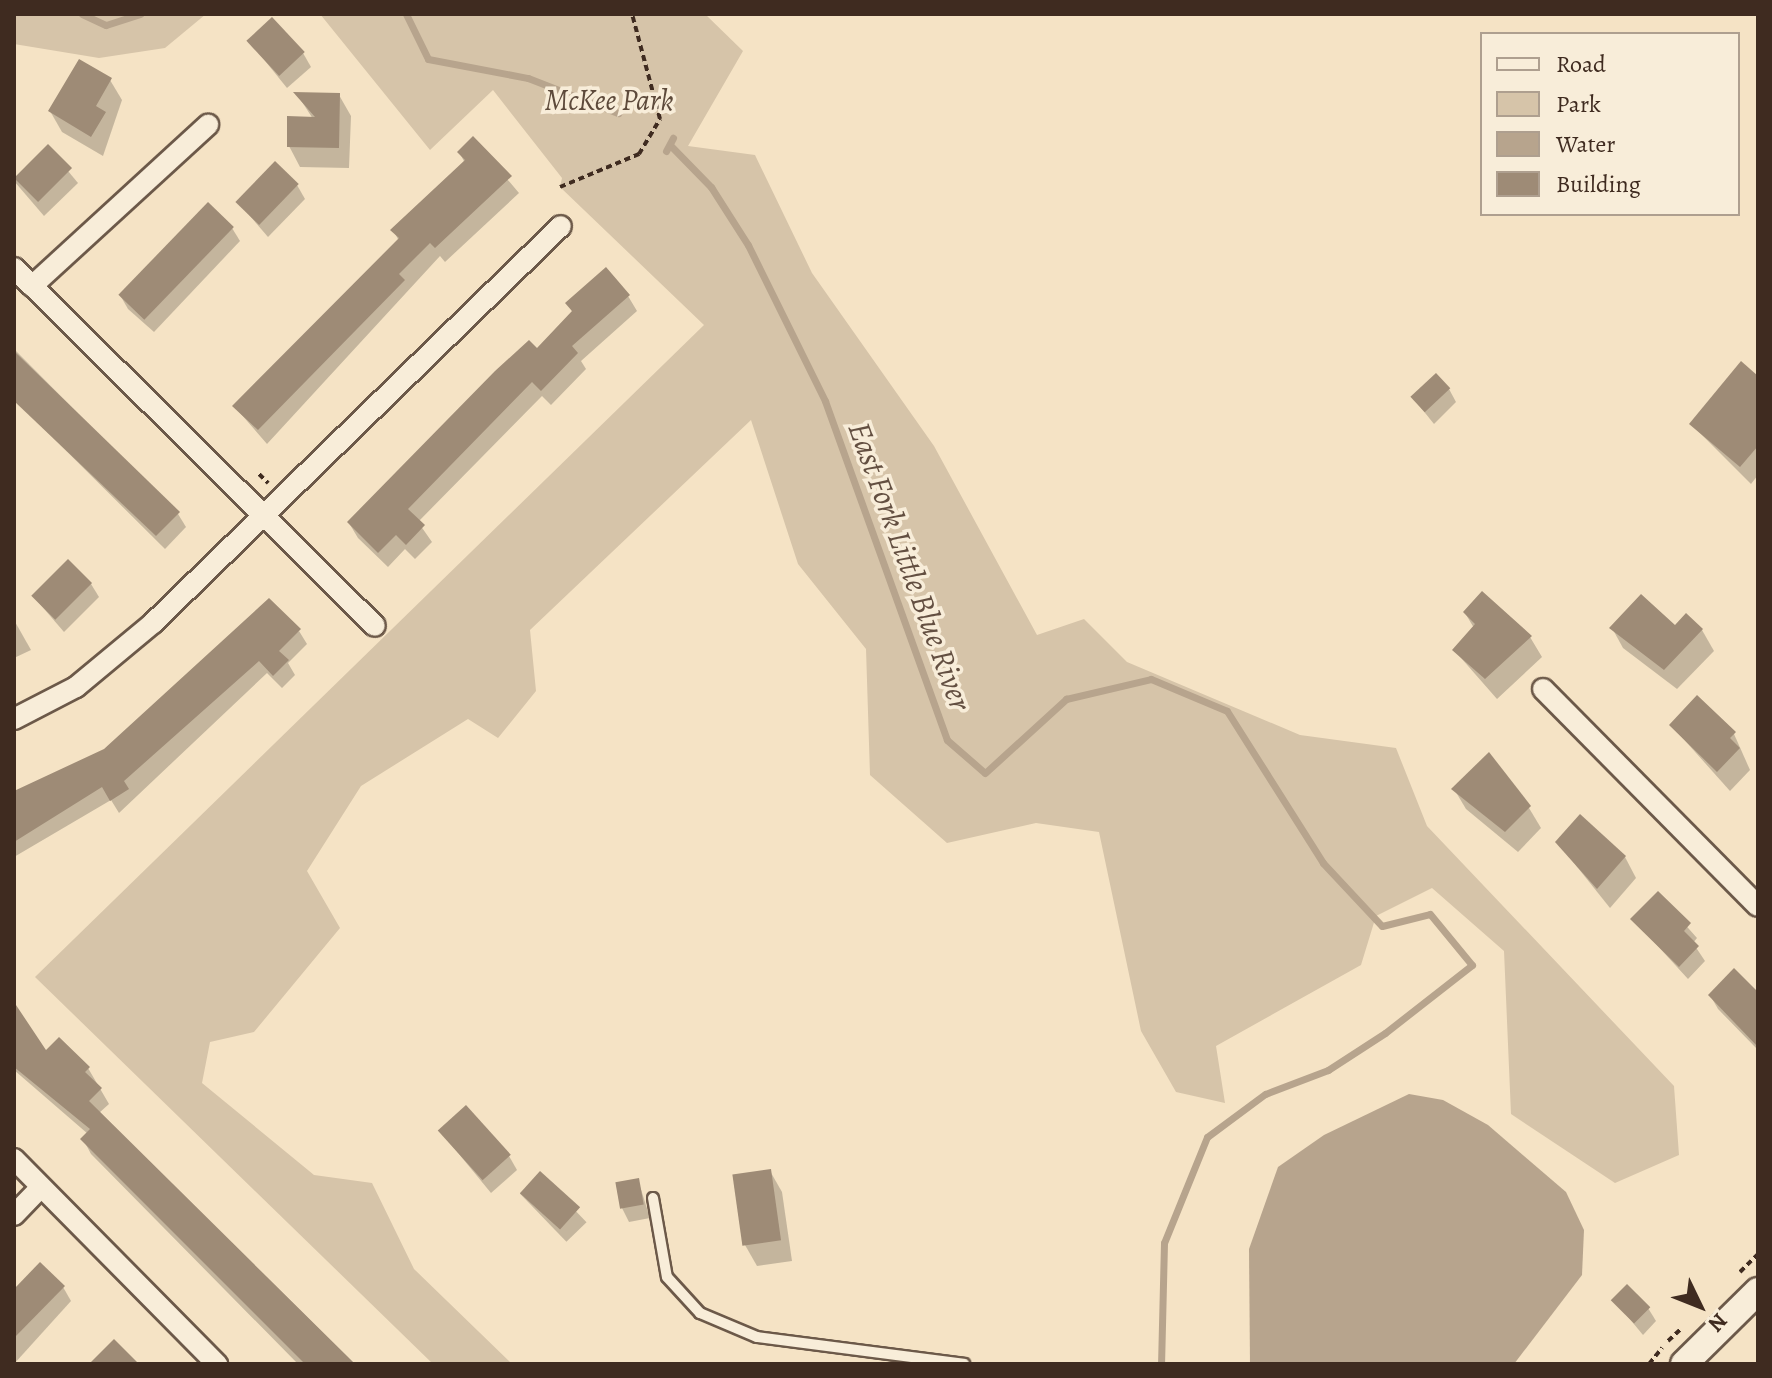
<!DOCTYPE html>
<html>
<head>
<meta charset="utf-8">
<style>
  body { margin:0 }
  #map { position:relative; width:1772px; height:1378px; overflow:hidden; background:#f5e3c5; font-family:Alegreya,serif }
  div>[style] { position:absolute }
  .green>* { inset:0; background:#d6c4a9 }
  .water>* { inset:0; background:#b7a48d }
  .shadow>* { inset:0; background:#0003; transform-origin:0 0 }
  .stream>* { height:7px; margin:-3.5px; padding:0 3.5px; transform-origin:3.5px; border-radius:3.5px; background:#b7a48d }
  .building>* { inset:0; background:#9e8b76; transform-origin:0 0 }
  .path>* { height:4px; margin-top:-2px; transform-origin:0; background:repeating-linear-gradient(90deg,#3f2b20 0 6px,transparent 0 10px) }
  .roads { filter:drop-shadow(2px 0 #6c5949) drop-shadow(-2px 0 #6c5949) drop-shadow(0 2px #6c5949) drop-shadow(0 -2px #6c5949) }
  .service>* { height:10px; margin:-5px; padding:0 5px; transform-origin:5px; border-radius:5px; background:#f8edd9 }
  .minor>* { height:20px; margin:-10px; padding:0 10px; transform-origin:10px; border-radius:10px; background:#f8edd9 }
  .tertiary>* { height:26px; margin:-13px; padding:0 13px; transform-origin:13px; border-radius:13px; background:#f8edd9 }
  span { translate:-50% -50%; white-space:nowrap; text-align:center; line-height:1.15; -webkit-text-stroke:7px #f8edd9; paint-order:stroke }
  .park-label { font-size:30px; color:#5d4a3b; font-style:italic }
  .water-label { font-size:32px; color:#634f41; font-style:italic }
  .frame { position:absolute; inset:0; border:16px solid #3f2b20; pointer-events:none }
  .legend { position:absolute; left:1480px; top:32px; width:260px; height:184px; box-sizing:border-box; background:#f8edd9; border:2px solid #ae9f8f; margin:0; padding:10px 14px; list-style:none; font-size:24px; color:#3f2b20 }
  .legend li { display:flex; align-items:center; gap:16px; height:40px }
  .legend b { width:40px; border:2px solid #ae9f8f }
  .north { position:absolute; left:1660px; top:1266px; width:80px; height:80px; -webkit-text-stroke:6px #f8edd9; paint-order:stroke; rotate:133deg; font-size:22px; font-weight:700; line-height:32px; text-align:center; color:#3f2b20 }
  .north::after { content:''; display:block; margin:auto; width:28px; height:36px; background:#3f2b20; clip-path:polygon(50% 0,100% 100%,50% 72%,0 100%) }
</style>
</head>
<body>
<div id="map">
  <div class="green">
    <div style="clip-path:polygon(14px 14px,206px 14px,165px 48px,99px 58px,14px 44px)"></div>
    <div style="clip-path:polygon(320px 14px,705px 14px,743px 51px,688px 146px,755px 155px,812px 273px,934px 446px,1037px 635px,1084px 619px,1127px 662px,1300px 735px,1396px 748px,1427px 826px,1674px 1086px,1679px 1155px,1615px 1183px,1511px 1114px,1504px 951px,1432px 888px,1376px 916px,1361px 965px,1216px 1046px,1225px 1103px,1176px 1092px,1141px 1031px,1099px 832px,1036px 823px,947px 843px,870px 775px,866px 649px,798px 564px,751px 420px,530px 630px,536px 691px,498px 738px,468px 719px,361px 786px,307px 871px,340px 928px,254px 1032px,210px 1042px,202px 1083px,314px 1175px,372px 1183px,414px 1269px,512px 1364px,433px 1364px,35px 977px,704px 325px,560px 187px,562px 178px,493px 90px,430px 150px)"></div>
  </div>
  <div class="water">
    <div style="clip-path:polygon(1409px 1094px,1443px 1100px,1488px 1125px,1566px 1192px,1584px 1230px,1582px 1275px,1514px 1364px,1250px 1364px,1249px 1249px,1278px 1167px,1324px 1135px)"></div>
  </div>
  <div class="shadow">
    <div style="clip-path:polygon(249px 41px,303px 53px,311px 67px,287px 88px)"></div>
    <div style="clip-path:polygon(110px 80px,122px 100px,103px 156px,62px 132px,50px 111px)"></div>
    <div style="clip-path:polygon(297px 94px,339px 95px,351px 116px,349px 168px,300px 167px,289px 146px,313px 119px)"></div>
    <div style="clip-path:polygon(473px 139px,519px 193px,445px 262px,440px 256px,267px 444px,234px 406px,399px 241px,393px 230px,465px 163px,459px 152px)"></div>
    <div style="clip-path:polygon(48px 147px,78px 183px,44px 216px,14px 181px)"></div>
    <div style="clip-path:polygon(297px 185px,305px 199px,268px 237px,238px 202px)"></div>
    <div style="clip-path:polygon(232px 228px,240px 241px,154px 332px,128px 309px,120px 295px)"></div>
    <div style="clip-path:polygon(628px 296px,637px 311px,581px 361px,586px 369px,551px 405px,542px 396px,418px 522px,432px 542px,415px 559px,405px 549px,388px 567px,358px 538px,349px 523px,537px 351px,573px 313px,568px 304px)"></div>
    <div style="clip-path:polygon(14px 349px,178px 514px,186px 527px,165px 549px,14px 399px)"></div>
    <div style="clip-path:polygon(1758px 378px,1758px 475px,1751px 484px,1691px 424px)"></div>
    <div style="clip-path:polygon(1449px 389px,1456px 402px,1434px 424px,1413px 398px)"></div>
    <div style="clip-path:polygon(91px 584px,99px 597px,64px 632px,33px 596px)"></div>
    <div style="clip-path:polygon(1465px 613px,1530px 637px,1542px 657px,1497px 699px,1454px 650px,1474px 628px)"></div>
    <div style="clip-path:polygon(14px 620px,31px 650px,14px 658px)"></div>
    <div style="clip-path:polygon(1612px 628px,1702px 630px,1714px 651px,1677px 689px,1623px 648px)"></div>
    <div style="clip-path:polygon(299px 631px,307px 644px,288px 663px,295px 675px,282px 688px,267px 673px,119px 813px,111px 800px,14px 857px,14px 793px,105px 751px)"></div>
    <div style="clip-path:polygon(1671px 725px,1734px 734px,1750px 770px,1730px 791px)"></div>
    <div style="clip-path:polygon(1454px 789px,1529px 808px,1541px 828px,1518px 852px,1466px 809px)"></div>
    <div style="clip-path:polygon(1558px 843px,1625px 857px,1636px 878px,1610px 908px)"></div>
    <div style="clip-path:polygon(1658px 894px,1697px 938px,1693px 943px,1705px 961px,1688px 979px,1633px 919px)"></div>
    <div style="clip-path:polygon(1710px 995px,1758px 995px,1758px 1050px,1718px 1009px)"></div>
    <div style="clip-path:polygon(14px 1006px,46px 1053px,88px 1068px,109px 1104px,99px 1113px,355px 1364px,298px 1364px,91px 1154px,83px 1139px,88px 1134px,14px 1070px)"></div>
    <div style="clip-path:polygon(440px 1131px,509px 1156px,517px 1170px,491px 1193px)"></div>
    <div style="clip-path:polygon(770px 1171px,782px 1192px,792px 1261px,757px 1266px,745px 1245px)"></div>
    <div style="left:540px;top:1174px;width:67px;height:28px;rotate:46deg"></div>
    <div style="clip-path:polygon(638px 1180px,650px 1218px,629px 1222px,622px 1208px)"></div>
    <div style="clip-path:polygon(63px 1287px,71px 1301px,14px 1364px,14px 1291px)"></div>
    <div style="clip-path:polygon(1614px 1300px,1648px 1308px,1656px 1321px,1643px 1335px)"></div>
  </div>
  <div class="stream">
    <div style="left:82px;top:14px;width:26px;rotate:25deg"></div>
    <div style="left:106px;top:25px;width:36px;rotate:-18deg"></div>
    <div style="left:406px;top:14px;width:50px;rotate:63.9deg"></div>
    <div style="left:428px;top:59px;width:102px;rotate:10.8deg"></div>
    <div style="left:528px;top:78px;width:97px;rotate:21.3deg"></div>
    <div style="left:670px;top:145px;width:59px;rotate:45.7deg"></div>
    <div style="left:711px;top:187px;width:69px;rotate:57.5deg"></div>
    <div style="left:748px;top:245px;width:174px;rotate:63.7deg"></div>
    <div style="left:825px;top:401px;width:360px;rotate:70.2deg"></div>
    <div style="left:947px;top:740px;width:50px;rotate:41deg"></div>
    <div style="left:985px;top:773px;width:110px;rotate:-42.4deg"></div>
    <div style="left:1066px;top:699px;width:87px;rotate:-13.2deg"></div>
    <div style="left:1151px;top:679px;width:82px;rotate:22.8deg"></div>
    <div style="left:1227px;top:711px;width:180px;rotate:57.7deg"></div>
    <div style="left:1323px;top:863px;width:86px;rotate:46.9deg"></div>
    <div style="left:1382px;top:926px;width:49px;rotate:-14deg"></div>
    <div style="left:1430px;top:914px;width:66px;rotate:50.5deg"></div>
    <div style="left:1472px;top:965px;width:110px;rotate:142deg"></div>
    <div style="left:1385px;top:1033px;width:68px;rotate:147deg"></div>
    <div style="left:1328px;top:1070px;width:67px;rotate:159.1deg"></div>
    <div style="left:1265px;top:1094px;width:72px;rotate:143.4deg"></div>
    <div style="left:1207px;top:1137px;width:114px;rotate:112.1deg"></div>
    <div style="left:1164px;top:1243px;width:121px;rotate:91.4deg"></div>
    <div style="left:666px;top:151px;width:15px;rotate:-62deg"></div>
  </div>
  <div class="building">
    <div style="left:272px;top:17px;width:48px;height:35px;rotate:47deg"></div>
    <div style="clip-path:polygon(79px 59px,112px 78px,96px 106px,106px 112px,91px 137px,48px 111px)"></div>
    <div style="clip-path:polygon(293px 92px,340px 93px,339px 148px,287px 147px,287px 116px,315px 117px)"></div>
    <div style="clip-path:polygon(473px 136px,512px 176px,435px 248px,430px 243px,399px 274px,405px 280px,258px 430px,232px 406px,399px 238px,390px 230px,465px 160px,457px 152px)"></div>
    <div style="left:48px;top:144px;width:34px;height:48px;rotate:45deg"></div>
    <div style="left:275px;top:161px;width:33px;height:57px;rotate:44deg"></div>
    <div style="left:208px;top:202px;width:36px;height:129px;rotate:44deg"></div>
    <div style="clip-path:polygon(606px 267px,630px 295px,572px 346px,578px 353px,541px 391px,532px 382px,408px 509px,425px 525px,406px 545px,396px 535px,378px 553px,347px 522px,495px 371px,529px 340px,537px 348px,572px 311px,565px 303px)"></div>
    <div style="clip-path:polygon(14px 351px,180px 512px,156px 536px,14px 401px)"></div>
    <div style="clip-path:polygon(1741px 361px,1758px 376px,1758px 446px,1740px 467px,1689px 424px)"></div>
    <div style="left:1436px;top:373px;width:21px;height:35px;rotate:47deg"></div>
    <div style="left:68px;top:559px;width:34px;height:52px;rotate:45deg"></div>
    <div style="clip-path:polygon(1482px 591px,1532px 636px,1485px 679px,1452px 650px,1475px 624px,1463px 612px)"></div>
    <div style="clip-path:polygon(1641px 594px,1675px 625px,1686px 613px,1703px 629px,1664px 670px,1609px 628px)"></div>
    <div style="clip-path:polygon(269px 598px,301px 629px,279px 651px,289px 660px,273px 676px,259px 661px,124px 781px,129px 789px,110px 801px,102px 787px,14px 842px,14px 791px,104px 749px)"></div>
    <div style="clip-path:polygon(1697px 695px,1736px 732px,1730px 738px,1740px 748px,1717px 772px,1669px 725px)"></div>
    <div style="clip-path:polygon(1489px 752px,1531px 806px,1505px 832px,1451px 789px)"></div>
    <div style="clip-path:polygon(1580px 814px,1626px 856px,1597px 889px,1555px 842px)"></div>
    <div style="clip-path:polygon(1658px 891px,1691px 923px,1684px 931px,1699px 946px,1679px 967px,1630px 919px)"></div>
    <div style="clip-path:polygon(1734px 968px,1758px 992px,1758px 1047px,1708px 995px)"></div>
    <div style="clip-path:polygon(14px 1002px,46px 1050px,59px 1037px,90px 1067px,85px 1072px,102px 1088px,89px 1101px,355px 1364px,305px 1364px,80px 1139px,90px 1129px,14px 1067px)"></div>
    <div style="left:466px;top:1105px;width:67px;height:38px;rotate:48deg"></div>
    <div style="left:771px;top:1169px;width:72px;height:39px;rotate:82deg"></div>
    <div style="left:540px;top:1171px;width:54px;height:30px;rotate:42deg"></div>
    <div style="left:639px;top:1178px;width:27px;height:24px;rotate:80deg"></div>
    <div style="clip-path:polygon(40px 1262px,65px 1286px,14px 1338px,14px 1289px)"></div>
    <div style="left:1627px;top:1284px;width:33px;height:23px;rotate:45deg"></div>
    <div style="clip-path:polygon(114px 1339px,139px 1364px,89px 1364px)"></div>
  </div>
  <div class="path">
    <div style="left:560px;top:187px;width:86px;rotate:-22.7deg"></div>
    <div style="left:639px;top:154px;width:41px;rotate:-59deg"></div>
    <div style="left:660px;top:119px;width:109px;rotate:-104.9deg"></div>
    <div style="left:259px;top:474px;width:13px;rotate:45deg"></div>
    <div style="left:1740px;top:1272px;width:25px;rotate:-45deg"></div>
    <div style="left:1668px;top:1341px;width:19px;rotate:-43deg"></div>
    <div style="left:1649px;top:1364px;width:21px;rotate:-51deg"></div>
  </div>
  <div class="roads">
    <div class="service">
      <div style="left:653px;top:1198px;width:80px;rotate:80deg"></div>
      <div style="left:667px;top:1277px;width:49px;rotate:47.5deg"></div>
      <div style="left:700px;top:1313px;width:62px;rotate:22.8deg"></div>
      <div style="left:757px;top:1337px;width:209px;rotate:7.4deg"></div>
    </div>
    <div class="minor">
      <div style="left:14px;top:268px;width:508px;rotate:44.76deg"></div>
      <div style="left:32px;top:286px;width:239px;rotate:-42.5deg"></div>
      <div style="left:1543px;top:689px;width:305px;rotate:45.3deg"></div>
      <div style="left:14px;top:719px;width:70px;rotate:-27.3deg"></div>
      <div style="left:76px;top:687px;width:100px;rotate:-39.7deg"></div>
      <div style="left:153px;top:623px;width:569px;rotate:-44.22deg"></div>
      <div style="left:14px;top:1159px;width:289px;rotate:45.3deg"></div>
      <div style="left:14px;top:1215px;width:36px;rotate:-46deg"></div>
    </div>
    <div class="tertiary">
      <div style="left:1684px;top:1364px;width:104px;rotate:-44.6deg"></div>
    </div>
  </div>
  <div class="park-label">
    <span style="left:609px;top:100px">McKee Park</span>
  </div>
  <div class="water-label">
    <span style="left:910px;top:566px;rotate:70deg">East Fork Little Blue River</span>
  </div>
  <div class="frame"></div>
  <ul class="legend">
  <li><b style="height:10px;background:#f8edd9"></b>Road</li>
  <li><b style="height:22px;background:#d6c4a9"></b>Park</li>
  <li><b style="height:22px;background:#b7a48d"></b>Water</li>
  <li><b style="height:22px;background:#9e8b76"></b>Building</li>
  </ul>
  <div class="north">N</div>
</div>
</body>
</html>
